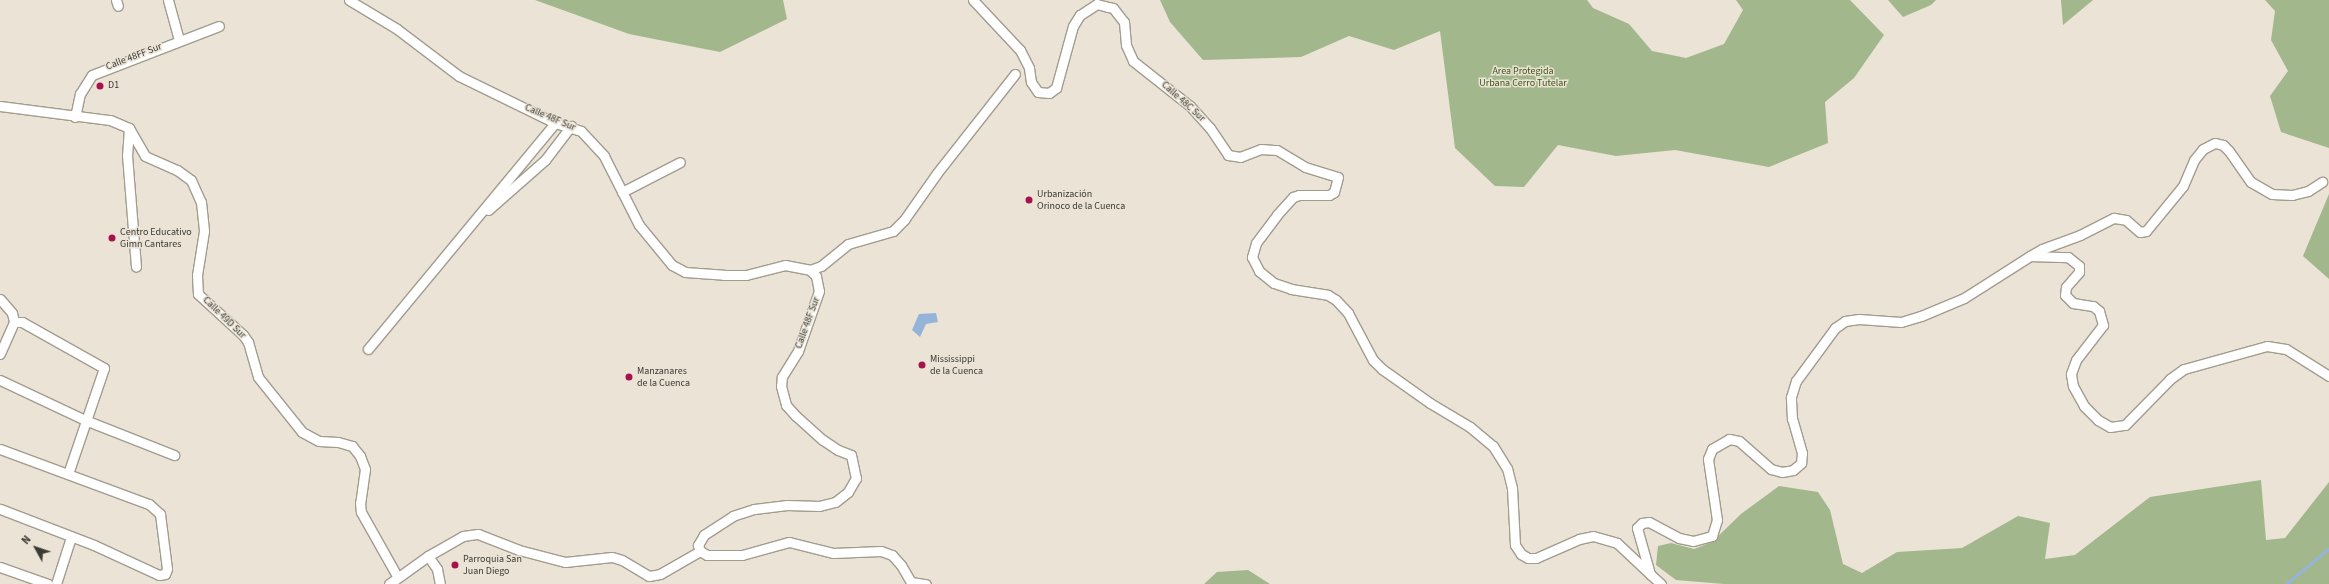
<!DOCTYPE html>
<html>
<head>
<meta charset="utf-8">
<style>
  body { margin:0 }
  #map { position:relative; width:2329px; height:584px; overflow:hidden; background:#eae3d6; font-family:"Source Sans 3",sans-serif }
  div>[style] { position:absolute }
  .forest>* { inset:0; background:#a2b78b }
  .water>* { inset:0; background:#95b4da }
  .stream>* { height:3px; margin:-1.5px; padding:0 1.5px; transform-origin:1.5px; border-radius:1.5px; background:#95b4da }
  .roads { filter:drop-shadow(1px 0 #a29c8f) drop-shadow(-1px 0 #a29c8f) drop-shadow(0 1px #a29c8f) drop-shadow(0 -1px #a29c8f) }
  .minor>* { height:9px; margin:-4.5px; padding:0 4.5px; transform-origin:4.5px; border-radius:4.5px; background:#fff }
  .dots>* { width:11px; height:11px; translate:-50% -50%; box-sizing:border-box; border:2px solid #eae3d6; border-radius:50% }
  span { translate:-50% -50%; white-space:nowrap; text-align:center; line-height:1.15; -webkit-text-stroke:3px #eae3d6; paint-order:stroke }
  .street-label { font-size:10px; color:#3c3a34 }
  .park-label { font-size:10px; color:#3a5312 }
  .poi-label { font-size:10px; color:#3c3a34 }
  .left { translate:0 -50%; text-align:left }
  .north { position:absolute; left:16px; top:528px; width:40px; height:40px; -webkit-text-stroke:3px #eae3d6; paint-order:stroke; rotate:310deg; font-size:11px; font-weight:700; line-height:16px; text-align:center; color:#3c3a34 }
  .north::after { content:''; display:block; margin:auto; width:14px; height:18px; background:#3c3a34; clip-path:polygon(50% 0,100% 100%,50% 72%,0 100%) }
</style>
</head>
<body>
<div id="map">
  <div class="forest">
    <div style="clip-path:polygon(535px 0,783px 0,787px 19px,720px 52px,629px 34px)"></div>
    <div style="clip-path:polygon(1160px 0,1587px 0,1593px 8px,1629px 24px,1652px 51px,1686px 58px,1724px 44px,1743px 10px,1736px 0,1850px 0,1884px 35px,1854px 78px,1825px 102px,1828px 143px,1769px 167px,1675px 150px,1616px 156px,1558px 145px,1524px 187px,1495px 186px,1455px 148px,1440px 31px,1394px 50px,1349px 36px,1301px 57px,1203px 60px,1170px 22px)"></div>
    <div style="clip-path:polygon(1888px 0,1936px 0,1931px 5px,1903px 17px)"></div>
    <div style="clip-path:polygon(2061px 0,2093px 0,2063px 25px)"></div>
    <div style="clip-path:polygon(2265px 0,2329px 0,2329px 148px,2281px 132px,2270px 96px,2288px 71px,2271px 40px,2275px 11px)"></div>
    <div style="clip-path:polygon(2329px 194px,2329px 279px,2303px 256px)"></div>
    <div style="clip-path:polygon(2261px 480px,2266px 540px,2285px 538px,2329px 482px,2329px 584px,1724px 584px,1676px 580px,1656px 565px,1658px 546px,1671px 543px,1694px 549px,1712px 542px,1741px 514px,1779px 486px,1818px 492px,1830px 510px,1843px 564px,1862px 573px,1897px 552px,1962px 548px,2018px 516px,2050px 523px,2045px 559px,2075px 555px,2150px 497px)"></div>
    <div style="clip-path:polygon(1248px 570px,1270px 584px,1204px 584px,1217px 572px)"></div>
  </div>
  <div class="water">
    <div style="clip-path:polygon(936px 313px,938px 322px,926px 324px,920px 337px,912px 330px,919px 314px)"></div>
  </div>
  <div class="stream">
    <div style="left:2286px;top:584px;width:56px;rotate:-39.9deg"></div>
  </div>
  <div class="roads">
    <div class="minor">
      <div style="left:116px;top:0;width:6px;rotate:72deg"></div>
      <div style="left:168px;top:0;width:41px;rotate:74.6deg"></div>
      <div style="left:349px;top:0;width:56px;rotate:31.1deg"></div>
      <div style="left:397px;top:29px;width:78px;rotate:37.2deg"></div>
      <div style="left:459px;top:76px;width:107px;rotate:26.1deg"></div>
      <div style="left:555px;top:123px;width:27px;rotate:17deg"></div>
      <div style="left:581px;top:131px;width:34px;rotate:47deg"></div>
      <div style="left:604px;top:156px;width:77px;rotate:63.1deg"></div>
      <div style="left:639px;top:225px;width:52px;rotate:50.5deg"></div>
      <div style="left:672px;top:265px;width:15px;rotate:28deg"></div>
      <div style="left:685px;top:272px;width:39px;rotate:4deg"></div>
      <div style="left:724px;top:275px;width:22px"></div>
      <div style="left:746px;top:275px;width:40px;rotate:-14.4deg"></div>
      <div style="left:785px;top:265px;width:25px;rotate:11deg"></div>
      <div style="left:810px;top:270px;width:8px;rotate:45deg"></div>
      <div style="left:816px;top:276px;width:15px;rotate:79deg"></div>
      <div style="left:819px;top:291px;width:64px;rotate:109.3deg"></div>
      <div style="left:798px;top:351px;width:31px;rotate:122deg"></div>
      <div style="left:782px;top:377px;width:9px;rotate:96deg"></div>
      <div style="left:781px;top:386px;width:20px;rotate:75deg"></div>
      <div style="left:786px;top:405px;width:15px;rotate:48deg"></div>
      <div style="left:796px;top:416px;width:36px;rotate:42deg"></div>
      <div style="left:823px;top:440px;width:18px;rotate:34deg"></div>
      <div style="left:838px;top:450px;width:14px;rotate:21deg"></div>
      <div style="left:851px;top:455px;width:24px;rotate:78deg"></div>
      <div style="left:856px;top:478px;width:16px;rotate:120deg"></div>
      <div style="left:848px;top:492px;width:16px;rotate:142deg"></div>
      <div style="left:835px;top:502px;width:16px;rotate:166deg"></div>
      <div style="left:819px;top:506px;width:32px;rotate:-178deg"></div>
      <div style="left:787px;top:505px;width:33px;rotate:173deg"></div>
      <div style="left:754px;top:509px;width:22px;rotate:162deg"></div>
      <div style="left:733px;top:516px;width:35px;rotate:147deg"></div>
      <div style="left:704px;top:535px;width:12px;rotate:121deg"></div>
      <div style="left:698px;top:545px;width:6px;rotate:72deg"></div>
      <div style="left:700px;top:551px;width:8px;rotate:30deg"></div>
      <div style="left:707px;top:555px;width:35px"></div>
      <div style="left:742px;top:555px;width:49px;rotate:-15.5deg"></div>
      <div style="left:789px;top:542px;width:45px;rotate:14deg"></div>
      <div style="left:833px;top:553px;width:48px;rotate:-2.4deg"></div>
      <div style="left:881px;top:551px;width:12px;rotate:20deg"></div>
      <div style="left:892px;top:555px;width:13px;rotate:48deg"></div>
      <div style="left:901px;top:565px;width:20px;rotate:60deg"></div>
      <div style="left:911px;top:582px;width:15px;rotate:8deg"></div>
      <div style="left:973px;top:0;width:69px;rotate:46.8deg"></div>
      <div style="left:1020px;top:50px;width:20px;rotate:63deg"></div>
      <div style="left:1029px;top:68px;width:14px;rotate:82deg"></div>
      <div style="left:1031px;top:82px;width:12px;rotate:55deg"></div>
      <div style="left:1038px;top:92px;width:11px;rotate:5deg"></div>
      <div style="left:1049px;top:93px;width:9px;rotate:-36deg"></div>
      <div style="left:1056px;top:88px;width:64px;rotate:-74.7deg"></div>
      <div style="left:1073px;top:26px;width:13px;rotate:-58deg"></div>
      <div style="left:1080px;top:15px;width:20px;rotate:-33deg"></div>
      <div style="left:1097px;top:4px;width:11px;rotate:15deg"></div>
      <div style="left:1108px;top:7px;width:5px;rotate:11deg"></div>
      <div style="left:1113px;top:8px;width:18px;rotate:52deg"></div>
      <div style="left:1124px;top:22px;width:23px;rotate:85deg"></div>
      <div style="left:1126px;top:45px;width:17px;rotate:66deg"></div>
      <div style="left:1133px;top:61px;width:73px;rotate:38.3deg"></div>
      <div style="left:1190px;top:106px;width:30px;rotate:48deg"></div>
      <div style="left:1210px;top:128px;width:32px;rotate:56deg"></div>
      <div style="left:1228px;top:155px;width:12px;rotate:9deg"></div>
      <div style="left:1240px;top:157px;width:22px;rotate:-21deg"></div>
      <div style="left:1261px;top:149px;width:16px;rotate:4deg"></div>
      <div style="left:1277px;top:150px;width:33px;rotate:31deg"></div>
      <div style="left:1305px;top:167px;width:34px;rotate:17deg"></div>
      <div style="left:1338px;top:177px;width:16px;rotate:105deg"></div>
      <div style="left:1334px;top:192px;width:6px;rotate:149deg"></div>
      <div style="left:1329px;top:195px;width:30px;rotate:180deg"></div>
      <div style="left:1299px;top:195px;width:6px;rotate:162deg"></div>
      <div style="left:1293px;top:197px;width:24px;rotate:132deg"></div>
      <div style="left:1277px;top:215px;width:35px;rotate:127deg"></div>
      <div style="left:1256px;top:243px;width:15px;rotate:106deg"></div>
      <div style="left:1252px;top:257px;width:16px;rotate:63deg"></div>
      <div style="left:1259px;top:271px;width:19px;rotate:39deg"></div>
      <div style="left:1274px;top:283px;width:18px;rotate:19deg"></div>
      <div style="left:1291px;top:289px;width:37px;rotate:9deg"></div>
      <div style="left:1328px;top:295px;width:9px;rotate:32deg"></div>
      <div style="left:1336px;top:300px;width:18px;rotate:47deg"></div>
      <div style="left:1348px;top:313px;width:53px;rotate:62deg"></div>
      <div style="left:1373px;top:360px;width:13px;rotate:45deg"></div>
      <div style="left:1382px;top:369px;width:59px;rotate:35.3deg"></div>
      <div style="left:1430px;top:403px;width:47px;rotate:31deg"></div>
      <div style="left:1470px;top:427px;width:30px;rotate:40deg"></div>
      <div style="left:1493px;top:446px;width:26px;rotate:58deg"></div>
      <div style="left:1507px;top:468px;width:21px;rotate:76deg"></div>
      <div style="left:1512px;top:488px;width:57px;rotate:87deg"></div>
      <div style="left:1515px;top:545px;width:11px;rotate:56deg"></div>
      <div style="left:1521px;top:554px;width:8px;rotate:30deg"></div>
      <div style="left:1528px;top:558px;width:8px"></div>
      <div style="left:1536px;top:558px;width:47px;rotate:-23.8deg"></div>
      <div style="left:1579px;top:539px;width:14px;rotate:-12deg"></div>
      <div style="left:1593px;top:536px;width:25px;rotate:16deg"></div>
      <div style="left:1617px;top:543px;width:45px;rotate:43.2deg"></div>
      <div style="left:0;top:106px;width:111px;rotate:7.3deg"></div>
      <div style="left:110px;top:120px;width:21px;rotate:23deg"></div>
      <div style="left:129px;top:128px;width:32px;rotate:60deg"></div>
      <div style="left:145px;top:156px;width:35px;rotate:24deg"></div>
      <div style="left:177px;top:170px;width:17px;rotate:36deg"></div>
      <div style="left:191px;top:180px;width:24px;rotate:66deg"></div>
      <div style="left:201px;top:202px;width:29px;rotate:84deg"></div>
      <div style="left:204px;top:231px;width:45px;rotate:99deg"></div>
      <div style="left:197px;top:275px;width:19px;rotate:87deg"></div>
      <div style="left:198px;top:294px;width:61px;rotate:42.3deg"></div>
      <div style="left:243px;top:335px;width:9px;rotate:54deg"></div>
      <div style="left:248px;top:342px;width:36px;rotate:74deg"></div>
      <div style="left:258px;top:377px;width:70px;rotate:51.3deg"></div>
      <div style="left:302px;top:432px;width:19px;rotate:28deg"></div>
      <div style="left:319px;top:441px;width:19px;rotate:3deg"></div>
      <div style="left:338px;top:442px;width:15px;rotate:16deg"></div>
      <div style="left:352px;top:446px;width:13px;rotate:51deg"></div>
      <div style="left:360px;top:456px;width:14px;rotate:69deg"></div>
      <div style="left:365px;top:469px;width:34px;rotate:98deg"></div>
      <div style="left:360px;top:503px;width:9px;rotate:84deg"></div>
      <div style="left:361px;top:512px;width:73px;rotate:60.6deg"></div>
      <div style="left:75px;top:117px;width:24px;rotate:-78deg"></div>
      <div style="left:80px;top:94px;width:22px;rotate:-58deg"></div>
      <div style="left:92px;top:75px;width:136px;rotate:-21.1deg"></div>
      <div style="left:129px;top:128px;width:27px;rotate:94deg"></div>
      <div style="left:127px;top:155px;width:112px;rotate:85.4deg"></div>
      <div style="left:622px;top:192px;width:65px;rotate:-27.3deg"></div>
      <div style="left:488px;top:210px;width:76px;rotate:-41.3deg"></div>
      <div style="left:545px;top:160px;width:43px;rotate:-52.6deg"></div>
      <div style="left:2030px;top:256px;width:14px;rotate:-30deg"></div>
      <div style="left:2042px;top:249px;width:40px;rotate:-20.2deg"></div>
      <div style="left:2080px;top:235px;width:38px;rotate:-27deg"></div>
      <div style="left:2114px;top:218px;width:12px;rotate:9deg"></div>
      <div style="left:2126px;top:220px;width:18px;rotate:41deg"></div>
      <div style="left:2140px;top:232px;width:6px;rotate:-9deg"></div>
      <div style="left:2146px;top:231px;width:58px;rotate:-50.6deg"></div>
      <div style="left:2183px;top:186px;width:28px;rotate:-67deg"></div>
      <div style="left:2194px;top:160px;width:14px;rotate:-51deg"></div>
      <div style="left:2203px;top:149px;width:13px;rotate:-27deg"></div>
      <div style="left:2215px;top:143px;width:8px;rotate:14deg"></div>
      <div style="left:2223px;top:145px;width:8px;rotate:45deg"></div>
      <div style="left:2229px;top:151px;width:38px;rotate:55deg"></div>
      <div style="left:2251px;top:182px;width:24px;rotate:30deg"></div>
      <div style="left:2272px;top:194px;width:20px;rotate:3deg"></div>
      <div style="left:2292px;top:195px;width:16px;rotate:-14deg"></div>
      <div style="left:2308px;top:191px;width:17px;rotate:-33deg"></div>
      <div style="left:810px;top:270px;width:12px;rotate:-20deg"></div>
      <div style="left:821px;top:266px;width:35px;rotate:-39deg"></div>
      <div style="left:848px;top:244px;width:47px;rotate:-16.1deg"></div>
      <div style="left:893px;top:231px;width:16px;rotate:-45deg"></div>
      <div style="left:904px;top:220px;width:57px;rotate:-54.9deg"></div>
      <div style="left:937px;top:173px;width:126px;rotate:-51.8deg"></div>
      <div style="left:0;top:299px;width:18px;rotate:49deg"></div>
      <div style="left:12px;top:313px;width:9px;rotate:77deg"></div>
      <div style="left:14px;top:322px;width:35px;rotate:114deg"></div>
      <div style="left:14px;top:322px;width:8px"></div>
      <div style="left:22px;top:322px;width:94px;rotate:29.3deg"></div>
      <div style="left:104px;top:368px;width:112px;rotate:108.8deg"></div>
      <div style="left:368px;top:349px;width:293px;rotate:-50.4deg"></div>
      <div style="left:0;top:380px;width:94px;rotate:25.2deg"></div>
      <div style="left:85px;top:420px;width:96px;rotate:21.5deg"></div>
      <div style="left:0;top:449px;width:159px;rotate:20.3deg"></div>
      <div style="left:149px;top:504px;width:15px;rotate:42deg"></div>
      <div style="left:160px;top:514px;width:55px;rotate:82.7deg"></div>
      <div style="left:167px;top:569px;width:5px;rotate:112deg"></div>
      <div style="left:165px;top:574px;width:6px;rotate:171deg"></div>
      <div style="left:159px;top:575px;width:72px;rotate:-155.2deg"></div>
      <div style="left:94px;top:545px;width:101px;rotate:-159deg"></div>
      <div style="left:428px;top:556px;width:16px;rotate:55deg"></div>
      <div style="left:437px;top:569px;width:15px;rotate:79deg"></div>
      <div style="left:0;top:567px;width:51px;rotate:19.5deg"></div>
      <div style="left:56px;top:584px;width:49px;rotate:-72.3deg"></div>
      <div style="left:389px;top:584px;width:48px;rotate:-35.7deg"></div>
      <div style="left:428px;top:556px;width:40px;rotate:-29.7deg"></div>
      <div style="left:463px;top:536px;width:15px;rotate:-8deg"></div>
      <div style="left:478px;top:534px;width:44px;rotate:21.3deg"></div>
      <div style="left:519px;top:550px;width:48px;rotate:14.6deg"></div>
      <div style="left:565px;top:562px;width:47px;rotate:-6.1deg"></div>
      <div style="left:612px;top:557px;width:10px;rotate:17deg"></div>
      <div style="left:622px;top:560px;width:31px;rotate:31deg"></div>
      <div style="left:649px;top:576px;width:11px;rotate:-10deg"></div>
      <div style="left:660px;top:574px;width:46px;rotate:-29.9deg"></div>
      <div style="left:1661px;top:584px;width:15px;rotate:-138deg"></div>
      <div style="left:1650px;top:574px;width:48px;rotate:-105.8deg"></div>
      <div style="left:1637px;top:528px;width:7px;rotate:-45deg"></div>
      <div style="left:1642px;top:523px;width:7px;rotate:-8deg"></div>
      <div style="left:1649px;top:522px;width:34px;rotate:28deg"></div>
      <div style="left:1679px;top:538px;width:14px;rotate:12deg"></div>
      <div style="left:1693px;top:541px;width:20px;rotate:-15deg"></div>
      <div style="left:1712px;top:536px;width:17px;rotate:-73deg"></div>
      <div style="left:1717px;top:520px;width:62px;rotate:-98.4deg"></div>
      <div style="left:1708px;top:459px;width:11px;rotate:-68deg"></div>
      <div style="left:1712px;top:449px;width:20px;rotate:-30deg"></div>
      <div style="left:1729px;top:439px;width:10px;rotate:11deg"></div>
      <div style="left:1739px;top:441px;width:43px;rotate:41.2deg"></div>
      <div style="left:1771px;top:469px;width:11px;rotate:15deg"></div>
      <div style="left:1782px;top:472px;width:11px;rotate:-10deg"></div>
      <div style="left:1793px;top:470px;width:11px;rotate:-41deg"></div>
      <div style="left:1801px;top:463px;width:10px;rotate:-84deg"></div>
      <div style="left:1802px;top:453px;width:35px;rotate:-106deg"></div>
      <div style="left:1792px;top:419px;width:22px;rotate:-93deg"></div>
      <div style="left:1791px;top:397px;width:17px;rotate:-73deg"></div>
      <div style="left:1796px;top:381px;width:66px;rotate:-53.7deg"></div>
      <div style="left:1835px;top:328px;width:12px;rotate:-35deg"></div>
      <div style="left:1845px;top:321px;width:14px;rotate:-8deg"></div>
      <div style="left:1859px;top:319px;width:42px;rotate:4.1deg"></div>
      <div style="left:1901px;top:322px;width:21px;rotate:-17deg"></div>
      <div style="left:1921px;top:316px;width:47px;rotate:-22.7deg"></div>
      <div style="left:1964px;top:298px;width:78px;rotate:-32.5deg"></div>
      <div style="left:2030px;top:256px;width:38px;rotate:2deg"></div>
      <div style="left:2068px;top:257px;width:14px;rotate:39deg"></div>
      <div style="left:2079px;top:266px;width:6px;rotate:90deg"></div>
      <div style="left:2079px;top:272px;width:20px;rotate:131deg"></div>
      <div style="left:2066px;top:287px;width:8px;rotate:97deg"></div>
      <div style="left:2065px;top:295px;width:11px;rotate:45deg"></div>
      <div style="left:2073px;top:303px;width:20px;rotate:9deg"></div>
      <div style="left:2093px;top:306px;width:8px;rotate:40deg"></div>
      <div style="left:2099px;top:311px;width:15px;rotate:74deg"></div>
      <div style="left:2103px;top:325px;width:44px;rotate:127.6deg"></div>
      <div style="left:2076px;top:360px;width:15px;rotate:110deg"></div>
      <div style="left:2071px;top:374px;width:12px;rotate:81deg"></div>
      <div style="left:2073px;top:386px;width:23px;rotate:61deg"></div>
      <div style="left:2084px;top:406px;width:20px;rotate:45deg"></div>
      <div style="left:2098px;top:420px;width:14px;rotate:30deg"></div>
      <div style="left:2110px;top:427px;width:15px;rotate:-8deg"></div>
      <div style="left:2125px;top:425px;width:64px;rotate:-45.6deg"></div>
      <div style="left:2170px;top:379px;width:17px;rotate:-36deg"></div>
      <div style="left:2184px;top:369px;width:86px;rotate:-15.5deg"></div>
      <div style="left:2267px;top:346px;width:19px;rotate:9deg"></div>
      <div style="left:2286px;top:349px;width:51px;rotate:32.1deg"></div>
    </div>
  </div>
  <div class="dots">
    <div style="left:100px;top:86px;background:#a6124c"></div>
    <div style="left:1029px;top:200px;background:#a6124c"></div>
    <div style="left:112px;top:238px;background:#a6124c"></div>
    <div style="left:922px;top:365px;background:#a6124c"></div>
    <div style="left:629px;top:377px;background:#a6124c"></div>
    <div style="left:455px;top:565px;background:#a6124c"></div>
  </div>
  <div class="street-label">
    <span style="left:134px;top:57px;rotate:-21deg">Calle 48FF Sur</span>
    <span style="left:1183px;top:102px;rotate:42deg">Calle 48C Sur</span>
    <span style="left:550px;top:118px;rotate:23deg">Calle 48F Sur</span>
    <span style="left:224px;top:318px;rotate:44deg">Calle 49D Sur</span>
    <span style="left:808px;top:323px;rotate:-70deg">Calle 48F Sur</span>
  </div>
  <div class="park-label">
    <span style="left:1523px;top:77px">Area Protegida<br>Urbana Cerro Tutelar</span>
  </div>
  <div class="poi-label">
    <span class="left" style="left:108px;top:86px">D1</span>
    <span class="left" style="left:1037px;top:200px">Urbanización<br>Orinoco de la Cuenca</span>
    <span class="left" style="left:120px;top:238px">Centro Educativo<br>Gimn Cantares</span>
    <span class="left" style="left:930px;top:365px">Mississippi<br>de la Cuenca</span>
    <span class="left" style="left:637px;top:377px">Manzanares<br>de la Cuenca</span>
    <span class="left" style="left:463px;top:565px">Parroquia San<br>Juan Diego</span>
  </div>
  <div class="north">N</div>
</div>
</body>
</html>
